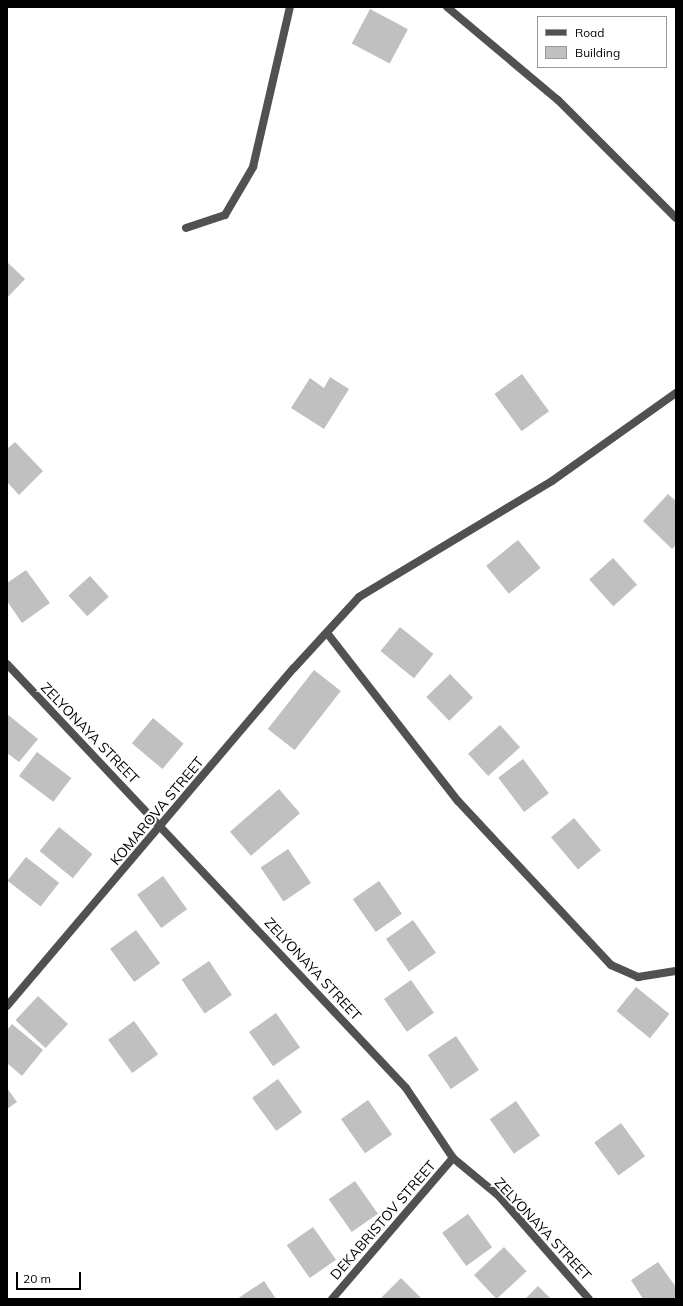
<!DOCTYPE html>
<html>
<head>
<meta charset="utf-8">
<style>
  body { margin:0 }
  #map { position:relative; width:683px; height:1306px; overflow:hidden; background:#fff; font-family:Mulish,sans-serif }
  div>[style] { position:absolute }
  .building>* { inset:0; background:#c0c0c0; transform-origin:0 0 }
  .lane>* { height:8px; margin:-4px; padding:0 4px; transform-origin:4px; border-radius:4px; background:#515151 }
  .street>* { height:8px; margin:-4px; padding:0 4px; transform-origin:4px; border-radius:4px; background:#515151 }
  span { translate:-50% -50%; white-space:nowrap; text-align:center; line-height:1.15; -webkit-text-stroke:4px #fff; paint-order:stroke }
  .street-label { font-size:14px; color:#000 }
  .frame { position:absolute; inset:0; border:8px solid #000; pointer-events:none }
  .legend { position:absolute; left:537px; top:16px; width:130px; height:52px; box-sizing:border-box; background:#fff; border:1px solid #999; margin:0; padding:5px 7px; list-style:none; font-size:12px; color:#000 }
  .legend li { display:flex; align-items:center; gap:8px; height:20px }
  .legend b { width:20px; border:1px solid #999 }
  .scale { position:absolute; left:16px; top:1272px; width:65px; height:18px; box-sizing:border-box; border:2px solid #000; border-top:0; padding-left:5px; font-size:12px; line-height:14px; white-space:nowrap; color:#000; -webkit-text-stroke:3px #fff; paint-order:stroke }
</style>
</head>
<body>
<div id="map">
  <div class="building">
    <div style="left:370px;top:9px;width:43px;height:39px;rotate:28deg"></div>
    <div style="clip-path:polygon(7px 262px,25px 279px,7px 298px)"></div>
    <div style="left:522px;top:374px;width:46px;height:34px;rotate:54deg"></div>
    <div style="clip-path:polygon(330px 377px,349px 389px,324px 429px,291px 408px,310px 378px,324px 388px)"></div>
    <div style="clip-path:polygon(15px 442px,43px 471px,19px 495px,7px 482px,7px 449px)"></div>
    <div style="clip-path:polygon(668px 494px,676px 501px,676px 545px,672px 549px,643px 521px)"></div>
    <div style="left:518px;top:540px;width:36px;height:41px;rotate:51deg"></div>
    <div style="left:613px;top:558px;width:36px;height:32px;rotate:48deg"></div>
    <div style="clip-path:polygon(26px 570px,50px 603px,22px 623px,7px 601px,7px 583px)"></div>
    <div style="left:90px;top:576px;width:28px;height:29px;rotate:48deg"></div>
    <div style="left:400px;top:627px;width:43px;height:31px;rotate:39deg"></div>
    <div style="left:314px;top:670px;width:34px;height:75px;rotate:38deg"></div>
    <div style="left:450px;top:674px;width:33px;height:33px;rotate:46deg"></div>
    <div style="clip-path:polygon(7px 714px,38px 739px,19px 762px,7px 753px)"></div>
    <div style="left:153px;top:718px;width:40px;height:33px;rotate:40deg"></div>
    <div style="left:500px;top:725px;width:30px;height:43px;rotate:48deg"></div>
    <div style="left:37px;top:752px;width:43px;height:30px;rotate:37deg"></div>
    <div style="left:523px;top:759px;width:43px;height:31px;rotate:53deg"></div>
    <div style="left:279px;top:789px;width:32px;height:65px;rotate:49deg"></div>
    <div style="left:574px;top:818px;width:42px;height:30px;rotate:50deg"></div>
    <div style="left:59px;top:827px;width:43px;height:31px;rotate:39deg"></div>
    <div style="left:288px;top:849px;width:41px;height:33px;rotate:56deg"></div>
    <div style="left:26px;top:857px;width:42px;height:30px;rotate:38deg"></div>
    <div style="left:163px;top:876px;width:41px;height:32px;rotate:54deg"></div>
    <div style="left:379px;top:881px;width:40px;height:32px;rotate:55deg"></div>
    <div style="left:413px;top:920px;width:40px;height:33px;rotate:55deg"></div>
    <div style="left:136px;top:930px;width:41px;height:32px;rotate:54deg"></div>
    <div style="left:209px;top:961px;width:41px;height:33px;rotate:56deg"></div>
    <div style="left:411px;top:980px;width:40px;height:33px;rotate:55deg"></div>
    <div style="left:636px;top:987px;width:43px;height:31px;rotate:39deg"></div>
    <div style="left:38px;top:996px;width:41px;height:33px;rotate:43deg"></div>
    <div style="left:276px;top:1013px;width:42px;height:33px;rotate:55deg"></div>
    <div style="left:134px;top:1021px;width:41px;height:32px;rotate:54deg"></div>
    <div style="clip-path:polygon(12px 1024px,43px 1050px,22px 1076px,7px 1063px,7px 1030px)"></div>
    <div style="left:456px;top:1036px;width:41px;height:34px;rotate:56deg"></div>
    <div style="left:278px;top:1079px;width:41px;height:32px;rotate:54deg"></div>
    <div style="clip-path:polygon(7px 1088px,17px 1102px,7px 1109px)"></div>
    <div style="left:368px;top:1100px;width:42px;height:33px;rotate:55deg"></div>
    <div style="left:516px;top:1101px;width:42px;height:32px;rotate:55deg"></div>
    <div style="left:621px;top:1123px;width:41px;height:33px;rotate:54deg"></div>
    <div style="left:355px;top:1181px;width:40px;height:32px;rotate:55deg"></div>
    <div style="left:468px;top:1214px;width:41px;height:32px;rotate:54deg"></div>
    <div style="left:313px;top:1227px;width:40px;height:32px;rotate:55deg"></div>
    <div style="left:504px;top:1247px;width:33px;height:41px;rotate:47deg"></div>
    <div style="clip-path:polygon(658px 1262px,676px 1287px,676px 1299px,643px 1299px,631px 1280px)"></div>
    <div style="clip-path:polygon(401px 1278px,422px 1299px,380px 1299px)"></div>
    <div style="clip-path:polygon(264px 1281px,276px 1299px,237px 1299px)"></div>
    <div style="clip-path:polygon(538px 1286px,551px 1299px,525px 1299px)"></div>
  </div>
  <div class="lane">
    <div style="left:447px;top:7px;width:145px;rotate:40deg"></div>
    <div style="left:558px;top:100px;width:167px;rotate:45deg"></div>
    <div style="left:186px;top:228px;width:41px;rotate:-18.4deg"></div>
    <div style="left:225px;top:215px;width:56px;rotate:-59.7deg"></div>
    <div style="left:253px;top:167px;width:164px;rotate:-77deg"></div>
  </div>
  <div class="street">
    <div style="left:327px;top:633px;width:213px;rotate:52.1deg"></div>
    <div style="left:458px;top:801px;width:224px;rotate:47deg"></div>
    <div style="left:611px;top:965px;width:30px;rotate:24deg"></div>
    <div style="left:638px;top:977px;width:38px;rotate:-9deg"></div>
    <div style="left:7px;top:664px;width:582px;rotate:46.74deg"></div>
    <div style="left:406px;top:1088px;width:84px;rotate:56.1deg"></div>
    <div style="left:453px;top:1158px;width:60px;rotate:39.6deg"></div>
    <div style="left:499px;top:1196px;width:137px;rotate:48.9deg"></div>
    <div style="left:7px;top:1006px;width:443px;rotate:-49.7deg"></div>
    <div style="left:294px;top:668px;width:96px;rotate:-47.5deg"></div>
    <div style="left:359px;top:597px;width:225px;rotate:-31deg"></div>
    <div style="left:552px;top:481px;width:152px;rotate:-35.4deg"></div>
    <div style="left:332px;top:1299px;width:186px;rotate:-49.4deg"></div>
  </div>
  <div class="street-label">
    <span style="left:90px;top:733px;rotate:46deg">ZELYONAYA STREET</span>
    <span style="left:157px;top:811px;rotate:-50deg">KOMAROVA STREET</span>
    <span style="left:313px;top:969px;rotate:47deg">ZELYONAYA STREET</span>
    <span style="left:383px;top:1220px;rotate:-49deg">DEKABRISTOV STREET</span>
    <span style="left:543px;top:1229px;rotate:47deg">ZELYONAYA STREET</span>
  </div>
  <div class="frame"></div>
  <ul class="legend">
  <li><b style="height:5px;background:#515151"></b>Road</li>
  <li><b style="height:11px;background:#c0c0c0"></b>Building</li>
  </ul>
  <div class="scale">20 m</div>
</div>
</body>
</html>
